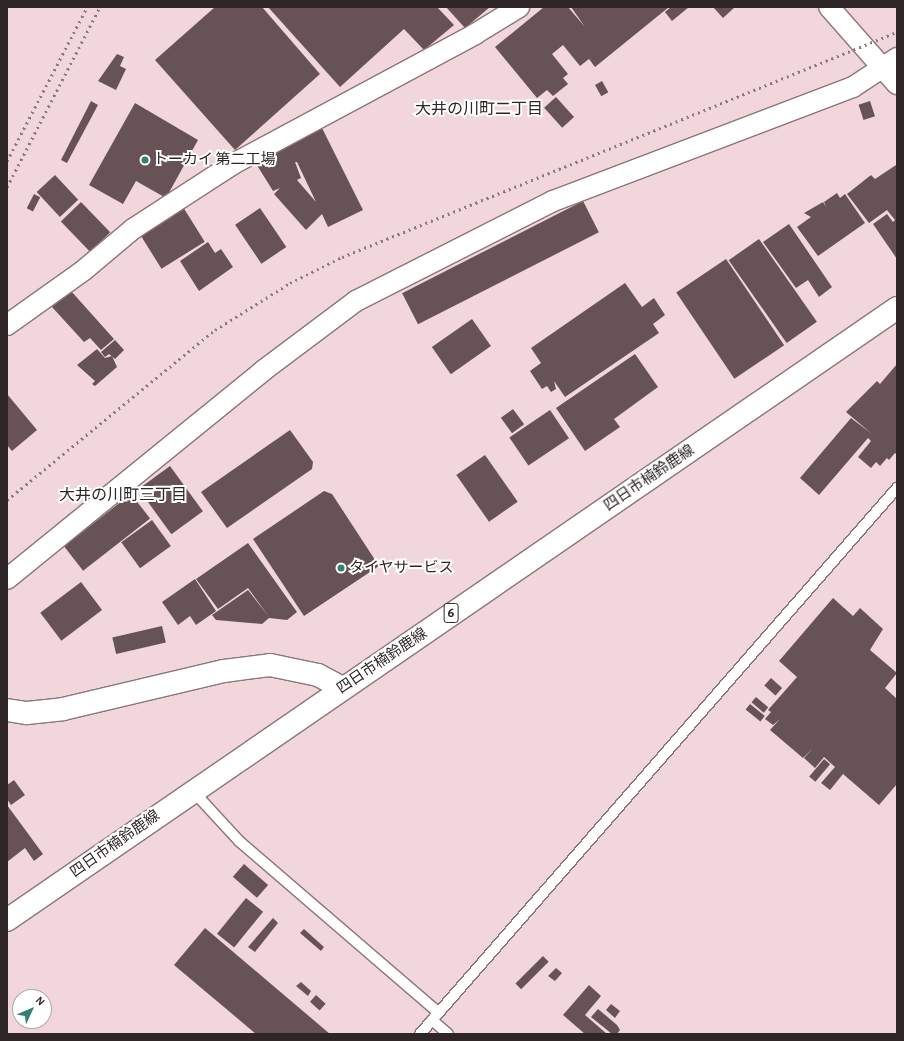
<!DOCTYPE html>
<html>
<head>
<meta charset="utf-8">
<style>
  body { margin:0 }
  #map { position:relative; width:904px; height:1041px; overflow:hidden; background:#f1d7db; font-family:"Alegreya Sans","Noto Sans JP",sans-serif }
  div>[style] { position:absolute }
  .building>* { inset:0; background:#675255; transform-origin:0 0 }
  .roads { filter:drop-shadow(1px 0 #8c7578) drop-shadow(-1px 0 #8c7578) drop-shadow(0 1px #8c7578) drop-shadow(0 -1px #8c7578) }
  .lane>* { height:10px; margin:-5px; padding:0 5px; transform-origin:5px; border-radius:5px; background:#fff }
  .street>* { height:20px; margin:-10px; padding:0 10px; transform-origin:10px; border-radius:10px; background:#fff }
  .secondary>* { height:22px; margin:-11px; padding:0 11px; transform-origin:11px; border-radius:11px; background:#fff }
  .primary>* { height:22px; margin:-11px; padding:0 11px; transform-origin:11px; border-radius:11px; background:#fff }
  .rail>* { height:3px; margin-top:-1.5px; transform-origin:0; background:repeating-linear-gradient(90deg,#8c7b7d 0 2px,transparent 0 6px) }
  .dots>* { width:11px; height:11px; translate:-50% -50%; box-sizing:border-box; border:2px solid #fff; border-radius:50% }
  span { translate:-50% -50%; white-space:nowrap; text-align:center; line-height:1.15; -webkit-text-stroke:4px #fff; paint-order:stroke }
  .shield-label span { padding:1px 3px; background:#fff; border:1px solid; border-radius:3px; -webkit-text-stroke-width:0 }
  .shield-label { font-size:14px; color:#2f2627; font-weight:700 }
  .poi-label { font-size:15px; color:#2f2627 }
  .left { translate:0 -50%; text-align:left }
  .street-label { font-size:15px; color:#2f2627 }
  .neighbourhood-label { font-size:16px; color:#2f2627 }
  .frame { position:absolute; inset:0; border:8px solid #2f2627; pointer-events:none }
  .north { position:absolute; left:12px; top:989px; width:40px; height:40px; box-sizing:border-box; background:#fff; border:1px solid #aca8a9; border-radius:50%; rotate:46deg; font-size:11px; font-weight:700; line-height:16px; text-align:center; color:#2f2627 }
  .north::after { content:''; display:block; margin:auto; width:14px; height:18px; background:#367e78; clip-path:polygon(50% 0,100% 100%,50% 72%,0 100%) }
</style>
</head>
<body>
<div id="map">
  <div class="building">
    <div style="clip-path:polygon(215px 7px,262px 7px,320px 74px,235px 150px,155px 60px)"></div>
    <div style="clip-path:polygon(268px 7px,437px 7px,454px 25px,424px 50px,404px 29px,340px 87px)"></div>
    <div style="clip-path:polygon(446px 7px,490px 7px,465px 28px)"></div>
    <div style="clip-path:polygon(544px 7px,568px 7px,585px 27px,571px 7px,669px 7px,595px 67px,589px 59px,580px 66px,563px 45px,552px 54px,568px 74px,563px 78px,568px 84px,553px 96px,547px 90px,537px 98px,495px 47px)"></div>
    <div style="clip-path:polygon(671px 7px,689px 7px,672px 21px,665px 12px)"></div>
    <div style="clip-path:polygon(713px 7px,735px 7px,723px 18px)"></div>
    <div style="clip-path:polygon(117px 54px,124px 57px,120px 66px,126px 69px,116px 90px,98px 81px)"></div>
    <div style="left:602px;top:81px;width:13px;height:8px;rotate:61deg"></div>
    <div style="left:556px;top:97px;width:27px;height:16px;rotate:48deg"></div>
    <div style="clip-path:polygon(91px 101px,98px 105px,67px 163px,61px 160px)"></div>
    <div style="left:870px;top:101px;width:16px;height:12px;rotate:72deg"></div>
    <div style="clip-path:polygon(135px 103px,198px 140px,166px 198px,136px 181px,123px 204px,89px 185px)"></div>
    <div style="clip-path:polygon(evenodd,322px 128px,363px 210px,328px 227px,322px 214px,306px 230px,274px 194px,280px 188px,273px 191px,255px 162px,322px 128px,295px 162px,297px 162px,316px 202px,297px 180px,301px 178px,295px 162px)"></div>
    <div style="clip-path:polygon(896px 165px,897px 167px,897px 259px,873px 224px,887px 214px,893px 222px,895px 220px,887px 210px,869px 223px,847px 194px,871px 175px,875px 179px)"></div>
    <div style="left:55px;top:175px;width:34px;height:25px;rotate:47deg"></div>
    <div style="clip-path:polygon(837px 193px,840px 198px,845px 194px,865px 223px,818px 256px,797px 227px,811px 217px,804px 213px,823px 202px,826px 207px,824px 202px)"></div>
    <div style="left:34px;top:194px;width:7px;height:16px;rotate:27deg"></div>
    <div style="left:583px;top:201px;width:35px;height:203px;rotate:63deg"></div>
    <div style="left:81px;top:202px;width:42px;height:28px;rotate:46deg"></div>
    <div style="left:183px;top:207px;width:41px;height:51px;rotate:58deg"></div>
    <div style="left:260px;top:208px;width:47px;height:30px;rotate:56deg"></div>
    <div style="clip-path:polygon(789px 224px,832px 287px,819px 297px,808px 280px,796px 288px,763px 242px)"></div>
    <div style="left:759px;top:239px;width:101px;height:37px;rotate:55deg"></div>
    <div style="clip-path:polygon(208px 242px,215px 253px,221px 249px,233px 267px,199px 291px,180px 261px)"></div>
    <div style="left:726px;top:259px;width:104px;height:60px;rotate:56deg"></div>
    <div style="clip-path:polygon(625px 283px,642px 307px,654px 298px,665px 315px,653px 324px,659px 333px,565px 397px,554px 381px,556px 389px,551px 392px,547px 386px,542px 389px,530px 371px,541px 363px,531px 348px)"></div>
    <div style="clip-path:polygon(71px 291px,114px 339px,101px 350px,90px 338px,84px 342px,52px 307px)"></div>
    <div style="left:472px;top:319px;width:33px;height:49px;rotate:55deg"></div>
    <div style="clip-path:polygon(115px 340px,124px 350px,115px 359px,109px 354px,105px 357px,101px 352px)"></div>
    <div style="clip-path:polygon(97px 349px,105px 358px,112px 356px,117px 367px,95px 386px,92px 384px,95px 381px,77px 365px)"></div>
    <div style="clip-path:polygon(635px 354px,658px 387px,614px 419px,620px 427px,585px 451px,556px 408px)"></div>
    <div style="clip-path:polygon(897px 364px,897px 455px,895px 453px,889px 460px,887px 458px,880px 466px,876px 462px,871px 468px,858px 457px,871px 441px,868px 438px,819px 495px,800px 478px,851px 418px,872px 434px,846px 412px,877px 381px,880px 384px)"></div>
    <div style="clip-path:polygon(7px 394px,37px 430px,12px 451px,7px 445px)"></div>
    <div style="left:513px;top:409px;width:19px;height:15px;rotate:54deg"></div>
    <div style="left:550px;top:410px;width:34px;height:49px;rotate:56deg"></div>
    <div style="clip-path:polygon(290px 430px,313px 462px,312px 469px,227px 528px,201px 492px)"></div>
    <div style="left:485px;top:455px;width:57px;height:35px;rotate:55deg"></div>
    <div style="left:170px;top:466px;width:56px;height:39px;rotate:54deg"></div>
    <div style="clip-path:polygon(324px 491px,332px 494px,379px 566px,304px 616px,253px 539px)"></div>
    <div style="left:131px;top:494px;width:31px;height:85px;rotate:52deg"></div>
    <div style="left:152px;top:520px;width:32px;height:38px;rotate:54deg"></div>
    <div style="clip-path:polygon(248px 543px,297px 612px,287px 620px,269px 618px,262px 624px,216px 620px,212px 615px,248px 590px,269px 617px,248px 588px,218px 609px,196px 579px)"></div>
    <div style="clip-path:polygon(195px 579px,216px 611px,196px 625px,190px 616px,178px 625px,162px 602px)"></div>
    <div style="left:81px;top:582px;width:35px;height:51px;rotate:53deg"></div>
    <div style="clip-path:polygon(833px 598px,853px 616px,860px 608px,883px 629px,870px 650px,897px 673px,885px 688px,897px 699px,897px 784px,879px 805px,843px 774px,830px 790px,821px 783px,835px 767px,824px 757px,815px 768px,804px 758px,813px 748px,803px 758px,770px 730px,780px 719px,773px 725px,765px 719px,771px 712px,768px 710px,797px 677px,779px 661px)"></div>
    <div style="left:162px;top:626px;width:17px;height:51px;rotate:77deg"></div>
    <div style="left:771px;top:678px;width:15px;height:10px;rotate:42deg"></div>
    <div style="left:756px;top:697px;width:16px;height:7px;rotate:40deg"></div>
    <div style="left:750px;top:704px;width:19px;height:7px;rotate:39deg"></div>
    <div style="left:824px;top:759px;width:8px;height:23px;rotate:40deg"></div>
    <div style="clip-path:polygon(14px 780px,25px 795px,11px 805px,7px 799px,7px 785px)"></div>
    <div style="clip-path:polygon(7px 805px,43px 854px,34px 861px,25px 848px,7px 862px)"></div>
    <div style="left:244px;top:864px;width:32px;height:17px;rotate:41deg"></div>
    <div style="left:246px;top:898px;width:22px;height:46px;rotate:39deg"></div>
    <div style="clip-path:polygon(273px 918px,278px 923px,255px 952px,248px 947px)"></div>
    <div style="clip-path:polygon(205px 928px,330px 1034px,256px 1034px,174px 965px)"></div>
    <div style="clip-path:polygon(304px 929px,324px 947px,321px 951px,300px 933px)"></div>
    <div style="left:543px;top:956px;width:8px;height:39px;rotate:45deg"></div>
    <div style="clip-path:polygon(556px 968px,562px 973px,555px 981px,548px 976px)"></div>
    <div style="clip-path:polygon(301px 982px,311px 991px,308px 996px,296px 986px)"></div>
    <div style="clip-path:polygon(589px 985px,601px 996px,585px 1015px,607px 1034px,585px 1034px,563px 1015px)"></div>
    <div style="left:316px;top:995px;width:13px;height:9px;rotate:42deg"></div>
    <div style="clip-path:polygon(611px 1004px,620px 1011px,615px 1018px,606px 1010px)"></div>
    <div style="clip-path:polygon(598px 1009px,617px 1025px,620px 1030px,617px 1034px,612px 1034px,591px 1017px)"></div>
  </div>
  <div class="roads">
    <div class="lane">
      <div style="left:193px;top:791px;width:68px;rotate:47.4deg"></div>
      <div style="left:239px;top:841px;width:262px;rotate:40.7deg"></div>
      <div style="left:432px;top:1020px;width:21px;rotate:41deg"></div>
      <div style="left:420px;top:1034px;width:725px;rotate:-48.86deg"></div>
    </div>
    <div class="street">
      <div style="left:829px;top:7px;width:103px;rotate:48.6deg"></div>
      <div style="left:7px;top:325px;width:95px;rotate:-35.5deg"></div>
      <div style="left:84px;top:270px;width:64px;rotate:-39.9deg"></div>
      <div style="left:133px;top:229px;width:119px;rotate:-33deg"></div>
      <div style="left:233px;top:164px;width:275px;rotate:-28.2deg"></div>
      <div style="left:475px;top:34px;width:52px;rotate:-31.5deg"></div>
      <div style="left:7px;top:579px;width:331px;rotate:-39.1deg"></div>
      <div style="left:264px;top:370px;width:115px;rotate:-36.9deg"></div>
      <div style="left:356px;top:301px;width:221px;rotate:-26.9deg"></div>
      <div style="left:553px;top:201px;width:321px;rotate:-20.8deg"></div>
      <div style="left:853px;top:87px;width:53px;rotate:-33.4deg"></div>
    </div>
    <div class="secondary">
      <div style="left:7px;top:710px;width:20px;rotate:9deg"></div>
      <div style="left:27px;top:713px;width:36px;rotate:-6deg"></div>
      <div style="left:63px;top:709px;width:165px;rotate:-13.3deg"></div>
      <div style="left:224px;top:671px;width:46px;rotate:-7.4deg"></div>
      <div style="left:270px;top:665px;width:49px;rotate:11.8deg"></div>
      <div style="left:318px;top:675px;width:27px;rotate:28deg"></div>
    </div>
    <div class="primary">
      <div style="left:7px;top:920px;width:1080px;rotate:-34.51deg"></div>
    </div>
  </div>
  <div class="rail">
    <div style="left:7px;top:161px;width:174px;rotate:-62.5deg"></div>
    <div style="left:7px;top:187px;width:203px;rotate:-62.7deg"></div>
    <div style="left:7px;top:500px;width:269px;rotate:-39.3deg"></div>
    <div style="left:215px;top:330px;width:89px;rotate:-32.1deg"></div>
    <div style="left:290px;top:283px;width:58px;rotate:-26.6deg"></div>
    <div style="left:342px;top:257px;width:599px;rotate:-22.07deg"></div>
  </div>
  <div class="dots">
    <div style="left:145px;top:160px;background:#367e78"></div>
    <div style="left:341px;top:568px;background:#367e78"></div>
  </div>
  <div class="shield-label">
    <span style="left:451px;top:613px">6</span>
  </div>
  <div class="poi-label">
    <span class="left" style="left:153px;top:160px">トーカイ 第二工場</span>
    <span class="left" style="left:349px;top:568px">タイヤサービス</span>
  </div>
  <div class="street-label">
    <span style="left:649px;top:478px;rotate:-34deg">四日市楠鈴鹿線</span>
    <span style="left:382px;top:661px;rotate:-34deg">四日市楠鈴鹿線</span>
    <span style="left:115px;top:844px;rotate:-35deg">四日市楠鈴鹿線</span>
  </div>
  <div class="neighbourhood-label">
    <span style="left:479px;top:109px">大井の川町二丁目</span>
    <span style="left:123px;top:495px">大井の川町三丁目</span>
  </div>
  <div class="frame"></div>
  <div class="north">N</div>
</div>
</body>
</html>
